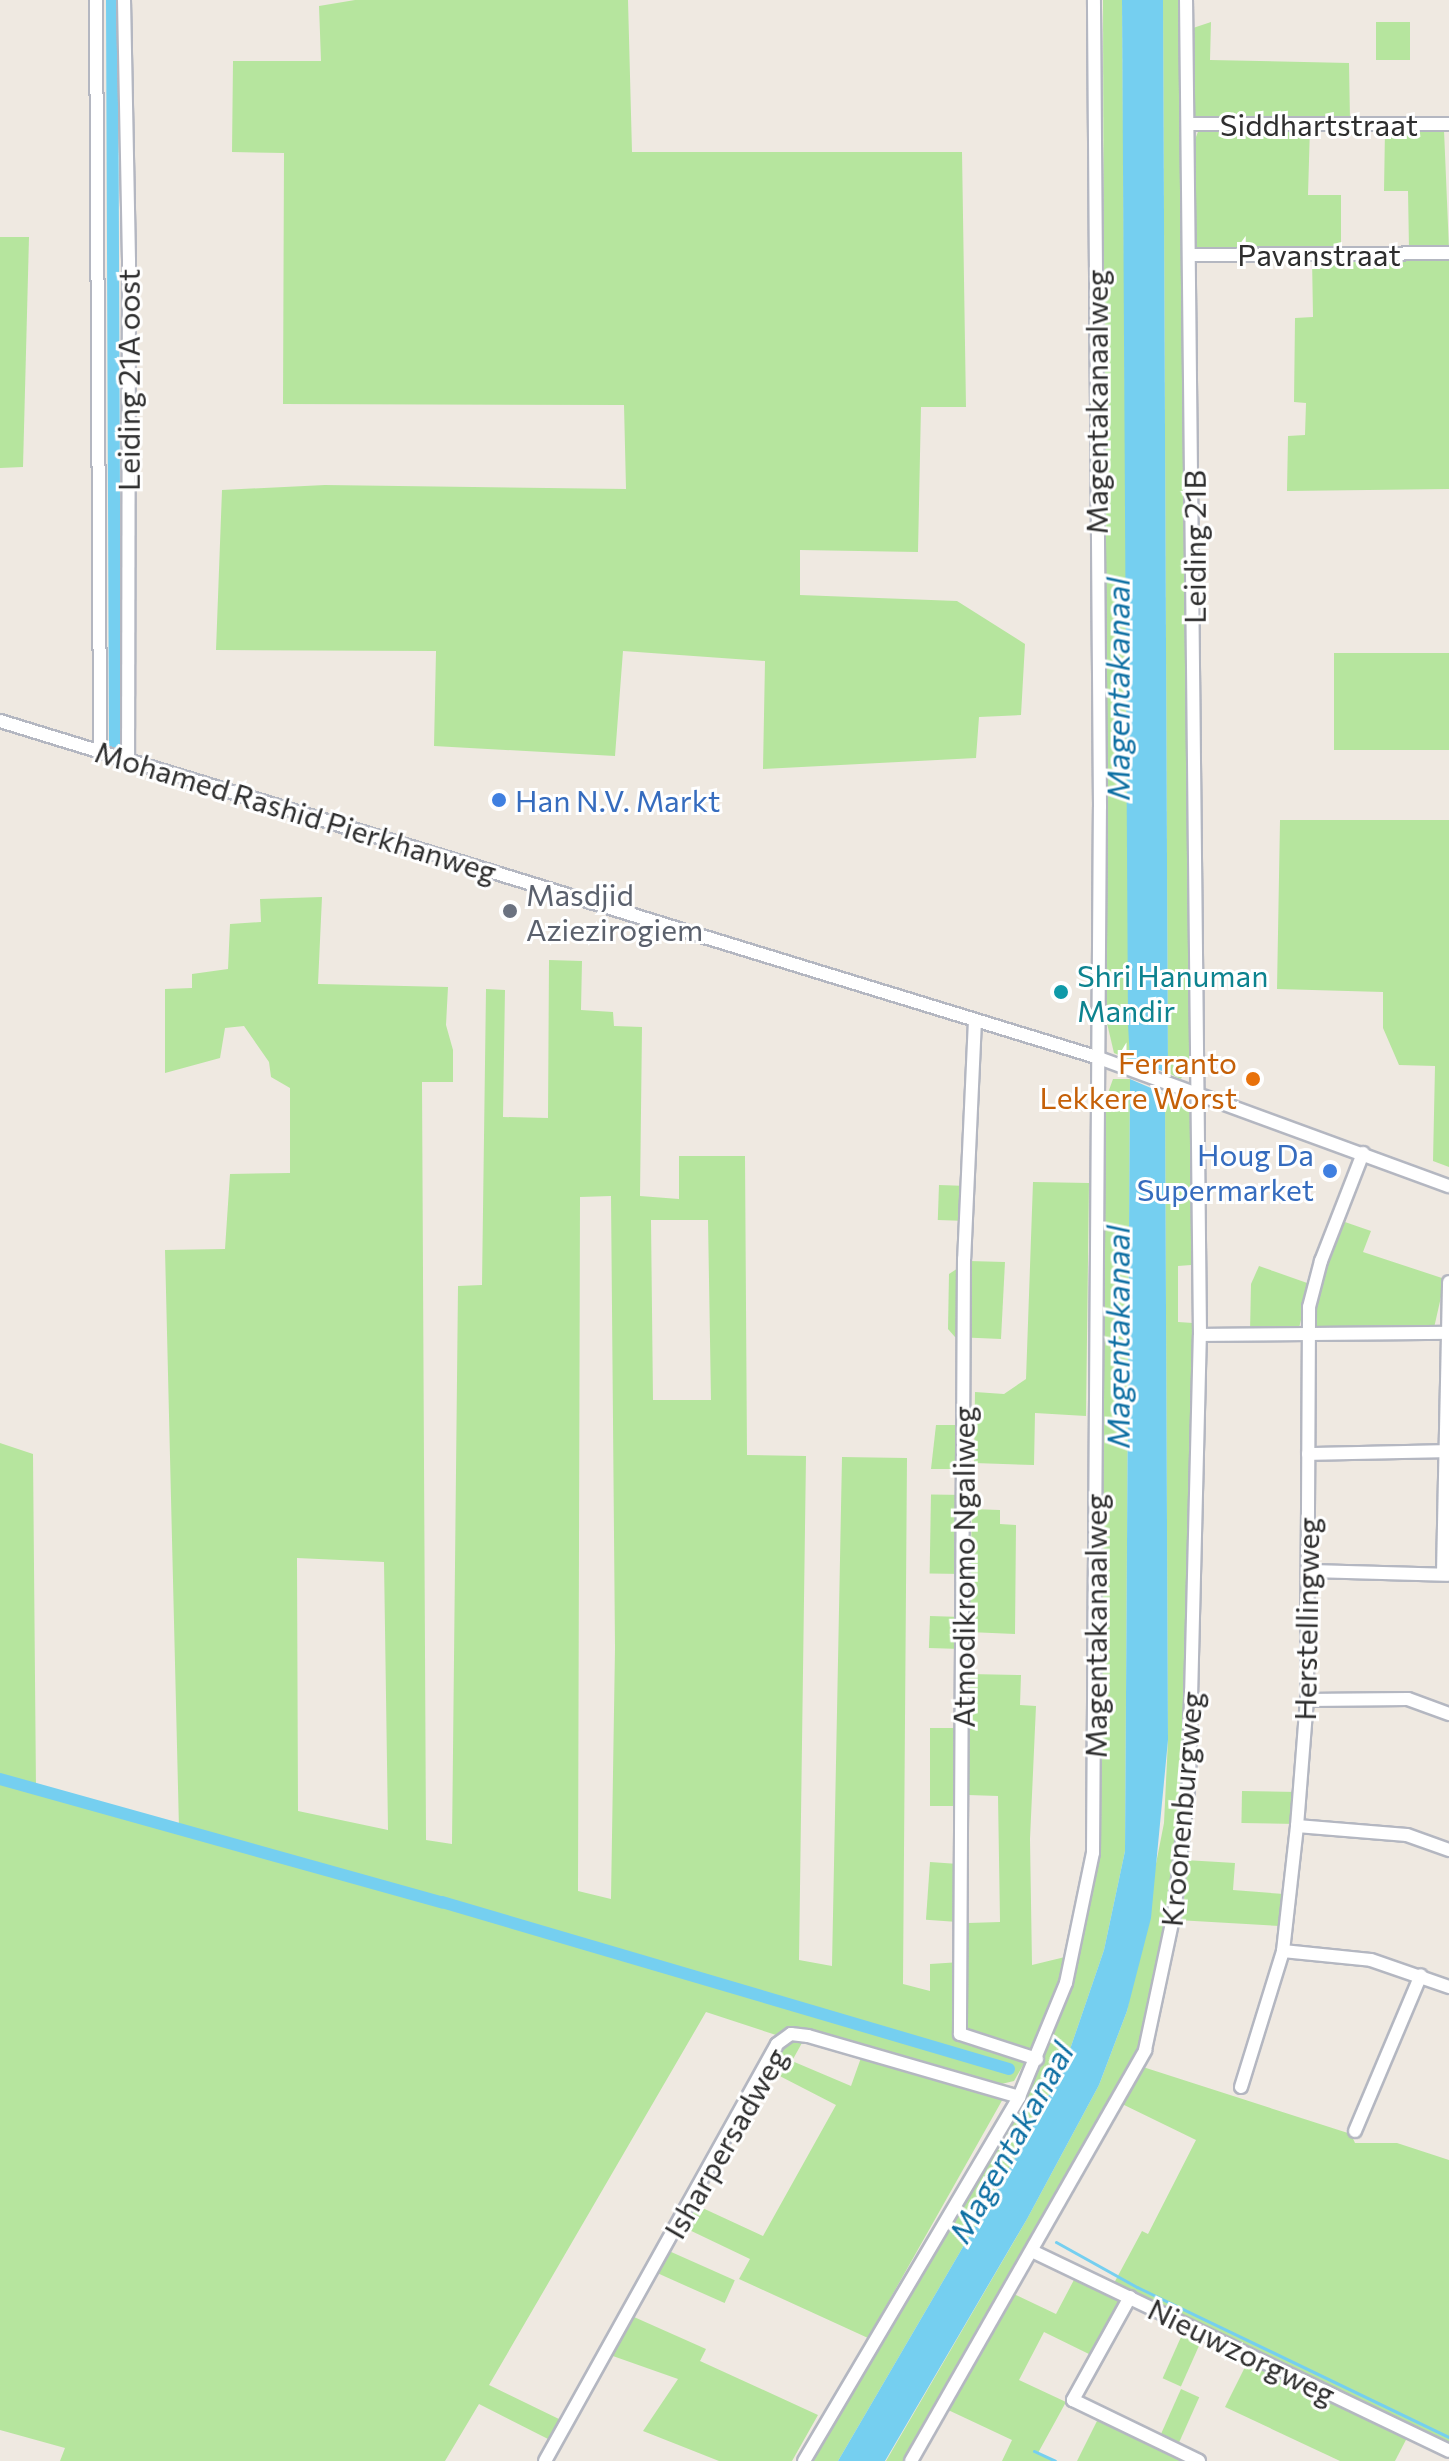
<!DOCTYPE html>
<html>
<head>
<meta charset="utf-8">
<style>
  body { margin:0 }
  #map { position:relative; width:1449px; height:2461px; overflow:hidden; background:#efe9e1; font-family:Commissioner,sans-serif }
  div>[style] { position:absolute }
  .green>* { inset:0; background:#b6e59e; transform-origin:0 0 }
  .water>* { inset:0; background:#75cff0 }
  .stream>* { height:3px; margin:-1.5px; padding:0 1.5px; transform-origin:1.5px; border-radius:1.5px; background:#75cff0 }
  .canal>* { height:12px; margin:-6px; padding:0 6px; transform-origin:6px; border-radius:6px; background:#75cff0 }
  .roads { filter:drop-shadow(2px 0 #b4b7c1) drop-shadow(-2px 0 #b4b7c1) drop-shadow(0 2px #b4b7c1) drop-shadow(0 -2px #b4b7c1) }
  .minor>* { height:12px; margin:-6px; padding:0 6px; transform-origin:6px; border-radius:6px; background:#fff }
  .dots>* { width:22px; height:22px; translate:-50% -50%; box-sizing:border-box; border:4px solid #fff; border-radius:50% }
  span { translate:-50% -50%; white-space:nowrap; text-align:center; line-height:1.15; -webkit-text-stroke:6px #fff; paint-order:stroke }
  .street-label { font-size:30px; color:#2e2e2e }
  .shop-label { font-size:30px; color:#366cbe }
  .left { translate:0 -50%; text-align:left }
  .right { translate:-100% -50%; text-align:right }
  .worship-label { font-size:30px; color:#5b616d }
  .culture-label { font-size:30px; color:#0d838f }
  .food-label { font-size:30px; color:#c56008 }
  .water-label { font-size:32px; color:#0d6fa3; font-style:italic }
</style>
</head>
<body>
<div id="map">
  <div class="green">
    <div style="clip-path:polygon(355px 0,628px 0,632px 152px,962px 152px,966px 407px,921px 407px,918px 552px,800px 550px,800px 595px,957px 601px,1025px 644px,1021px 715px,979px 717px,976px 758px,763px 769px,765px 661px,623px 651px,615px 756px,434px 746px,436px 651px,216px 650px,222px 490px,325px 485px,626px 489px,624px 405px,283px 404px,284px 153px,232px 152px,233px 61px,321px 61px,319px 6px)"></div>
    <div style="clip-path:polygon(1103px 0,1122px 0,1130px 1060px,1114px 1053px,1106px 1019px)"></div>
    <div style="clip-path:polygon(1163px 0,1182px 0,1190px 1056px,1181px 1079px,1168px 1073px)"></div>
    <div style="clip-path:polygon(1211px 22px,1210px 60px,1349px 63px,1350px 121px,1193px 118px,1190px 29px)"></div>
    <div style="left:1376px;top:22px;width:34px;height:38px"></div>
    <div style="clip-path:polygon(1310px 127px,1308px 195px,1341px 195px,1341px 251px,1196px 250px,1193px 145px,1199px 129px)"></div>
    <div style="clip-path:polygon(1385px 129px,1444px 130px,1449px 249px,1409px 249px,1408px 191px,1384px 191px)"></div>
    <div style="clip-path:polygon(0 237px,29px 237px,23px 467px,0 468px)"></div>
    <div style="clip-path:polygon(1312px 257px,1449px 257px,1449px 489px,1287px 491px,1288px 436px,1305px 435px,1306px 403px,1294px 402px,1295px 318px,1313px 317px)"></div>
    <div style="left:1334px;top:653px;width:115px;height:97px"></div>
    <div style="clip-path:polygon(1280px 820px,1449px 820px,1449px 1167px,1433px 1161px,1435px 1066px,1399px 1065px,1383px 1028px,1383px 992px,1277px 989px)"></div>
    <div style="clip-path:polygon(evenodd,322px 897px,318px 984px,448px 987px,446px 1025px,453px 1050px,453px 1082px,422px 1082px,426px 1840px,452px 1844px,458px 1286px,482px 1285px,486px 989px,505px 990px,503px 1117px,548px 1118px,549px 960px,582px 961px,581px 1010px,613px 1012px,614px 1026px,642px 1027px,640px 1196px,679px 1199px,679px 1156px,745px 1156px,747px 1455px,806px 1456px,799px 1960px,832px 1966px,842px 1457px,907px 1458px,903px 1984px,930px 1991px,930px 1964px,961px 1962px,959px 2035px,971px 2046px,1026px 2060px,1014px 2081px,997px 2085px,801px 2028px,776px 2035px,706px 2012px,489px 2385px,561px 2420px,550px 2440px,479px 2404px,445px 2461px,60px 2461px,65px 2448px,0 2430px,0 1443px,33px 1454px,36px 1789px,179px 1829px,165px 1250px,225px 1249px,230px 1174px,290px 1173px,290px 1088px,271px 1077px,269px 1062px,244px 1026px,225px 1028px,220px 1058px,165px 1073px,165px 989px,192px 988px,192px 974px,228px 969px,230px 924px,261px 922px,260px 899px,322px 897px,611px 1196px,615px 1648px,611px 1899px,578px 1891px,580px 1197px,611px 1196px,322px 897px,651px 1220px,708px 1220px,711px 1400px,653px 1400px,651px 1220px,322px 897px,297px 1558px,384px 1562px,388px 1830px,298px 1811px,297px 1558px)"></div>
    <div style="clip-path:polygon(1113px 1079px,1130px 1079px,1125px 1851px,1104px 1950px,1066px 2061px,1026px 2139px,838px 2461px,811px 2461px,1011px 2123px,1073px 1986px,1101px 1842px,1104px 1104px)"></div>
    <div style="clip-path:polygon(1165px 1094px,1185px 1100px,1191px 1112px,1191px 1265px,1178px 1266px,1178px 1322px,1193px 1323px,1187px 1752px,1168px 1922px,1138px 2056px,906px 2461px,886px 2461px,1027px 2219px,1099px 2085px,1127px 2011px,1164px 1823px,1168px 1740px)"></div>
    <div style="clip-path:polygon(1033px 1182px,1089px 1183px,1086px 1416px,1035px 1413px,1034px 1465px,974px 1463px,975px 1392px,1004px 1394px,1026px 1379px)"></div>
    <div style="left:939px;top:1185px;width:29px;height:35px;rotate:2deg"></div>
    <div style="clip-path:polygon(1342px 1221px,1371px 1231px,1363px 1252px,1445px 1279px,1434px 1328px,1316px 1327px,1316px 1291px)"></div>
    <div style="clip-path:polygon(969px 1261px,1005px 1262px,1001px 1339px,955px 1337px,948px 1329px,949px 1274px)"></div>
    <div style="clip-path:polygon(1259px 1266px,1310px 1284px,1299px 1328px,1250px 1332px,1251px 1284px)"></div>
    <div style="clip-path:polygon(936px 1425px,967px 1425px,966px 1469px,931px 1469px)"></div>
    <div style="left:965px;top:1495px;width:79px;height:34px;rotate:91deg"></div>
    <div style="clip-path:polygon(972px 1509px,1000px 1510px,1000px 1524px,1016px 1525px,1015px 1634px,969px 1632px)"></div>
    <div style="left:930px;top:1616px;width:32px;height:32px;rotate:2deg"></div>
    <div style="clip-path:polygon(969px 1674px,1021px 1675px,1020px 1705px,1036px 1706px,1030px 1839px,1032px 1965px,1065px 1957px,1055px 1995px,1029px 2053px,967px 2033px,968px 1923px,1000px 1922px,998px 1796px,968px 1795px)"></div>
    <div style="left:930px;top:1728px;width:31px;height:78px"></div>
    <div style="left:1242px;top:1791px;width:56px;height:32px;rotate:1deg"></div>
    <div style="clip-path:polygon(1185px 1860px,1235px 1863px,1233px 1890px,1284px 1894px,1280px 1926px,1177px 1920px)"></div>
    <div style="left:930px;top:1862px;width:32px;height:58px;rotate:4deg"></div>
    <div style="clip-path:polygon(793px 2039px,803px 2041px,792px 2061px,851px 2086px,862px 2055px,1004px 2097px,868px 2338px,739px 2279px,750px 2259px,683px 2227px,696px 2205px,763px 2236px,836px 2105px,768px 2070px,784px 2042px)"></div>
    <div style="clip-path:polygon(1143px 2067px,1351px 2134px,1355px 2143px,1397px 2143px,1449px 2160px,1449px 2447px,1113px 2285px,1142px 2231px,1148px 2234px,1196px 2140px,1120px 2103px)"></div>
    <div style="left:669px;top:2251px;width:72px;height:25px;rotate:24deg"></div>
    <div style="clip-path:polygon(1076px 2276px,1122px 2301px,1093px 2356px,1044px 2332px,1019px 2380px,1066px 2402px,1038px 2453px,1055px 2461px,1002px 2461px,1012px 2440px,946px 2409px,1014px 2294px,1056px 2314px)"></div>
    <div style="clip-path:polygon(634px 2317px,706px 2349px,700px 2361px,818px 2415px,792px 2461px,719px 2461px,643px 2431px,678px 2379px,610px 2355px)"></div>
    <div style="left:1185px;top:2328px;width:20px;height:55px;rotate:24deg"></div>
    <div style="clip-path:polygon(1250px 2357px,1409px 2434px,1395px 2461px,1340px 2461px,1225px 2407px)"></div>
    <div style="left:1181px;top:2389px;width:20px;height:53px;rotate:24deg"></div>
    <div style="clip-path:polygon(1099px 2417px,1187px 2461px,1077px 2461px)"></div>
  </div>
  <div class="water">
    <div style="clip-path:polygon(1122px 0,1163px 0,1168px 1073px,1130px 1060px,1128px 1024px)"></div>
    <div style="clip-path:polygon(1130px 1079px,1165px 1094px,1168px 1740px,1151px 1918px,1127px 2011px,1099px 2085px,1027px 2219px,885px 2461px,838px 2461px,1026px 2139px,1066px 2061px,1104px 1950px,1125px 1851px)"></div>
  </div>
  <div class="stream">
    <div style="left:1056px;top:2242px;width:93px;rotate:29.1deg"></div>
    <div style="left:1137px;top:2287px;width:346px;rotate:25.7deg"></div>
    <div style="left:1034px;top:2451px;width:23px;rotate:25deg"></div>
  </div>
  <div class="canal">
    <div style="left:112px;top:0;width:745px;rotate:89.77deg"></div>
    <div style="left:0;top:1779px;width:459px;rotate:15.6deg"></div>
    <div style="left:442px;top:1902px;width:591px;rotate:16.41deg"></div>
  </div>
  <div class="roads">
    <div class="minor">
      <div style="left:96px;top:0;width:751px;rotate:89.69deg"></div>
      <div style="left:124px;top:0;width:260px;rotate:88.9deg"></div>
      <div style="left:129px;top:260px;width:500px;rotate:90.11deg"></div>
      <div style="left:1188px;top:124px;width:261px"></div>
      <div style="left:1189px;top:255px;width:260px;rotate:-0.4deg"></div>
      <div style="left:0;top:721px;width:1146px;rotate:17.04deg"></div>
      <div style="left:1096px;top:1057px;width:376px;rotate:20.1deg"></div>
      <div style="left:975px;top:1020px;width:239px;rotate:92.6deg"></div>
      <div style="left:964px;top:1259px;width:775px;rotate:90.3deg"></div>
      <div style="left:960px;top:2034px;width:81px;rotate:18deg"></div>
      <div style="left:1200px;top:1335px;width:249px;rotate:-0.5deg"></div>
      <div style="left:1308px;top:1454px;width:138px;rotate:-1.2deg"></div>
      <div style="left:1308px;top:1571px;width:140px;rotate:1.6deg"></div>
      <div style="left:1443px;top:1573px;width:291px;rotate:-88.8deg"></div>
      <div style="left:1307px;top:1700px;width:101px;rotate:-0.6deg"></div>
      <div style="left:1408px;top:1699px;width:44px;rotate:20.1deg"></div>
      <div style="left:1297px;top:1826px;width:110px;rotate:4.7deg"></div>
      <div style="left:1407px;top:1835px;width:45px;rotate:19.7deg"></div>
      <div style="left:1283px;top:1951px;width:88px;rotate:5.8deg"></div>
      <div style="left:1371px;top:1960px;width:83px;rotate:19.1deg"></div>
      <div style="left:1241px;top:2087px;width:142px;rotate:-72.8deg"></div>
      <div style="left:1283px;top:1951px;width:126px;rotate:-83.6deg"></div>
      <div style="left:1297px;top:1826px;width:126px;rotate:-85.5deg"></div>
      <div style="left:1307px;top:1700px;width:393px;rotate:-89.7deg"></div>
      <div style="left:1309px;top:1307px;width:48px;rotate:-75.4deg"></div>
      <div style="left:1321px;top:1261px;width:116px;rotate:-68.7deg"></div>
      <div style="left:1355px;top:2131px;width:169px;rotate:-67.1deg"></div>
      <div style="left:1034px;top:2252px;width:460px;rotate:25.6deg"></div>
      <div style="left:1130px;top:2297px;width:118px;rotate:119deg"></div>
      <div style="left:1073px;top:2400px;width:140px;rotate:25.8deg"></div>
      <div style="left:545px;top:2461px;width:477px;rotate:-60.9deg"></div>
      <div style="left:777px;top:2044px;width:17px;rotate:-36deg"></div>
      <div style="left:791px;top:2034px;width:17px;rotate:7deg"></div>
      <div style="left:808px;top:2036px;width:220px;rotate:16.1deg"></div>
      <div style="left:804px;top:2461px;width:423px;rotate:-59.4deg"></div>
      <div style="left:1019px;top:2097px;width:123px;rotate:-67.6deg"></div>
      <div style="left:1066px;top:1983px;width:133px;rotate:-78.3deg"></div>
      <div style="left:1093px;top:1853px;width:1046px;rotate:-89.62deg"></div>
      <div style="left:1100px;top:807px;width:807px;rotate:-90.43deg"></div>
      <div style="left:911px;top:2461px;width:473px;rotate:-60.3deg"></div>
      <div style="left:1145px;top:2050px;width:139px;rotate:-78deg"></div>
      <div style="left:1174px;top:1914px;width:135px;rotate:-83.6deg"></div>
      <div style="left:1189px;top:1780px;width:445px;rotate:-88.6deg"></div>
      <div style="left:1200px;top:1335px;width:1335px;rotate:-90.6deg"></div>
    </div>
  </div>
  <div class="dots">
    <div style="left:499px;top:800px;background:#3f7fe0"></div>
    <div style="left:510px;top:911px;background:#6b7280"></div>
    <div style="left:1061px;top:992px;background:#0f9aa8"></div>
    <div style="left:1253px;top:1079px;background:#e8710a"></div>
    <div style="left:1330px;top:1171px;background:#3f7fe0"></div>
  </div>
  <div class="street-label">
    <span style="left:1319px;top:124px">Siddhartstraat</span>
    <span style="left:1319px;top:254px">Pavanstraat</span>
    <span style="left:128px;top:380px;rotate:-90deg">Leiding 21A oost</span>
    <span style="left:1096px;top:402px;rotate:-90deg">Magentakanaalweg</span>
    <span style="left:1194px;top:547px;rotate:-90deg">Leiding 21B</span>
    <span style="left:296px;top:811px;rotate:17deg">Mohamed Rashid Pierkhanweg</span>
    <span style="left:963px;top:1567px;rotate:-90deg">Atmodikromo Ngaliweg</span>
    <span style="left:1306px;top:1619px;rotate:-89deg">Herstellingweg</span>
    <span style="left:1095px;top:1626px;rotate:-90deg">Magentakanaalweg</span>
    <span style="left:1181px;top:1809px;rotate:-85deg">Kroonenburgweg</span>
    <span style="left:725px;top:2143px;rotate:-60deg">Isharpersadweg</span>
    <span style="left:1242px;top:2351px;rotate:26deg">Nieuwzorgweg</span>
  </div>
  <div class="shop-label">
    <span class="left" style="left:515px;top:800px">Han N.V. Markt</span>
    <span class="right" style="left:1314px;top:1171px">Houg Da<br>Supermarket</span>
  </div>
  <div class="worship-label">
    <span class="left" style="left:526px;top:911px">Masdjid<br>Aziezirogiem</span>
  </div>
  <div class="culture-label">
    <span class="left" style="left:1077px;top:992px">Shri Hanuman<br>Mandir</span>
  </div>
  <div class="food-label">
    <span class="right" style="left:1237px;top:1079px">Ferranto<br>Lekkere Worst</span>
  </div>
  <div class="water-label">
    <span style="left:1117px;top:689px;rotate:-90deg">Magentakanaal</span>
    <span style="left:1117px;top:1337px;rotate:-90deg">Magentakanaal</span>
    <span style="left:1010px;top:2142px;rotate:-61deg">Magentakanaal</span>
  </div>
</div>
</body>
</html>
